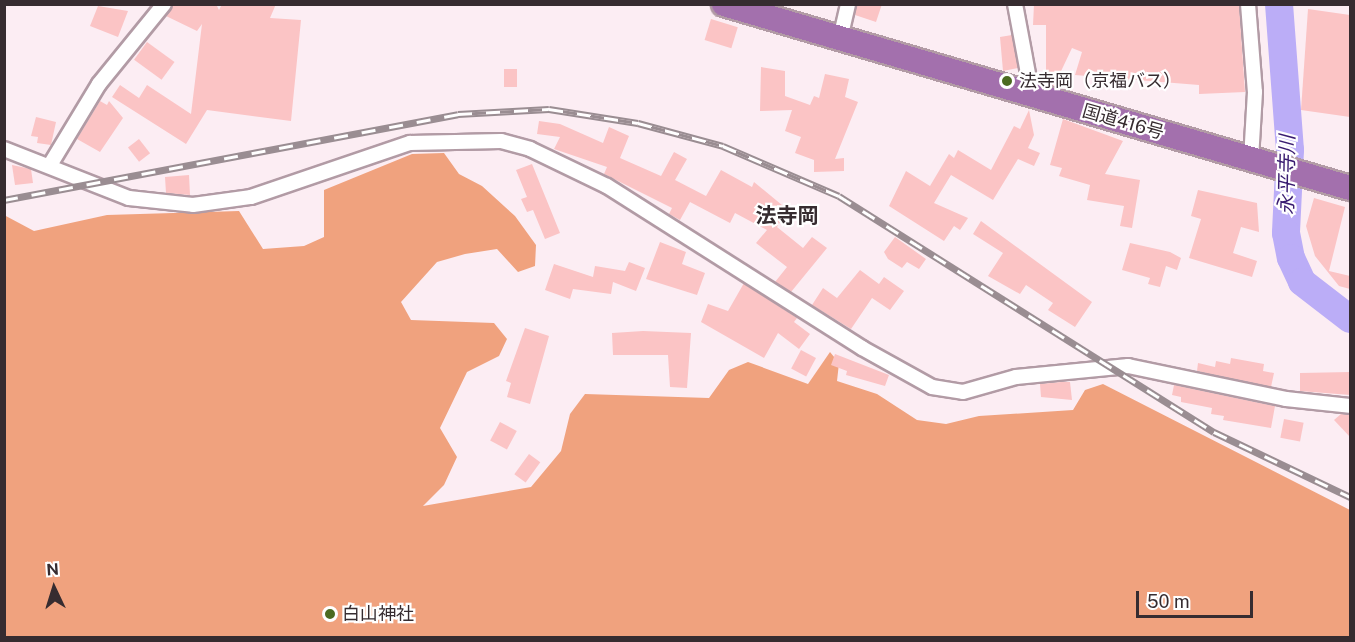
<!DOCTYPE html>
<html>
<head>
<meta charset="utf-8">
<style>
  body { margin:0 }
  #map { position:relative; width:1355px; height:642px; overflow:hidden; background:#fcedf3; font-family:"Public Sans","Noto Sans JP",sans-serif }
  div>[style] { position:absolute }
  .forest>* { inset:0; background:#f0a27e }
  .river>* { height:28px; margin:-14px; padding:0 14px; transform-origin:14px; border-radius:14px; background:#bbadf7 }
  .building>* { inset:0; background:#fbc4c5; transform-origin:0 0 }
  .roads { filter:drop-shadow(2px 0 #b29ba5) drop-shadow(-2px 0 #b29ba5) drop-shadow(0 2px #b29ba5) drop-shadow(0 -2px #b29ba5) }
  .street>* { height:14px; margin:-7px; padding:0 7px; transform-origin:7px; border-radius:7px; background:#fff }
  .highway>* { height:24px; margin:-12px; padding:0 12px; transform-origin:12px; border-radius:12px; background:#a370ad }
  .rail>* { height:7px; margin-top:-3.5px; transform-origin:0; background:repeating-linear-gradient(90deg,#fff 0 14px,#9a8d92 0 28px); box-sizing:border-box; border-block:2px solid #9a8d92 }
  .dots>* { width:16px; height:16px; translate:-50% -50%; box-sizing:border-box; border:3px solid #fff; border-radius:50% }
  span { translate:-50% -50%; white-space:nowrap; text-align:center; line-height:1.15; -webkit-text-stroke:4.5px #fff; paint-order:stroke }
  .poi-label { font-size:18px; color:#362c30 }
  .left { translate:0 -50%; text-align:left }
  .street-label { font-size:18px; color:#362c30 }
  .water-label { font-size:20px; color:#391c70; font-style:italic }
  .quarter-label { font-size:21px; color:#362c30; font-weight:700 }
  .frame { position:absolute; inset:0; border:6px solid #362c30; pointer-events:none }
  .north { position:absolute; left:24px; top:558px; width:60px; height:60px; -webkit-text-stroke:4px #fff; paint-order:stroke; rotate:356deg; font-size:16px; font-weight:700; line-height:24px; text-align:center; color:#362c30 }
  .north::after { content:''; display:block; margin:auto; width:21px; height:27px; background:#362c30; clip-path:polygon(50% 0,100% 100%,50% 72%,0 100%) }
  .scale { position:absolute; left:1136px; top:591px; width:117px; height:27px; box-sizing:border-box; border:3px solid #362c30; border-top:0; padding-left:8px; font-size:18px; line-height:21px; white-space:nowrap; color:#362c30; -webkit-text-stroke:4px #fff; paint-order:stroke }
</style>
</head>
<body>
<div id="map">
  <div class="forest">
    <div style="clip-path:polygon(444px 153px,459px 174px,482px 186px,515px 216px,536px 245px,535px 266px,518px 272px,497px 249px,465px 254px,437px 262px,401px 302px,411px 320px,494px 323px,507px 339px,499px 356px,467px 372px,440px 428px,457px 457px,444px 485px,423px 506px,531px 487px,561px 451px,570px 414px,585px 394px,709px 398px,729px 370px,748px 362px,808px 384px,830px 352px,839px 363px,837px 381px,877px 394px,917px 420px,946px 424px,979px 416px,1073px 410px,1085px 390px,1103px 384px,1350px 510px,1350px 637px,5px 637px,4px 215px,34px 231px,107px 215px,239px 211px,263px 249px,304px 246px,324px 237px,324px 190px,412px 154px)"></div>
  </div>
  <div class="river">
    <div style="left:1279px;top:4px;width:146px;rotate:85.7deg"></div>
    <div style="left:1290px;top:150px;width:83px;rotate:92.8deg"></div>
    <div style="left:1286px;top:233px;width:25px;rotate:79deg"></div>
    <div style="left:1291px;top:258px;width:26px;rotate:65deg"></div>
    <div style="left:1302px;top:282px;width:61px;rotate:37.6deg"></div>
  </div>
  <div class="building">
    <div style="clip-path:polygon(173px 4px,216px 4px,219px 10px,222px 4px,276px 4px,270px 18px,301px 20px,291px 121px,207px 110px,186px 144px,112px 97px,120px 85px,139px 98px,147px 85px,191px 114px,202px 24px,197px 31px,166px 16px)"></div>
    <div style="clip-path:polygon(857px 4px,882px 4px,876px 22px,855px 15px)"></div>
    <div style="clip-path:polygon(1034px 4px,1239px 4px,1245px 92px,1199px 94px,1199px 85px,1075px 75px,1082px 52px,1072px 48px,1054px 86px,1046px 84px,1046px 25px,1033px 25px)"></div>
    <div style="clip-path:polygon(98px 6px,128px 11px,118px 37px,90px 26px)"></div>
    <div style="clip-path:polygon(1308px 9px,1350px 15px,1350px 117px,1301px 110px)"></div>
    <div style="left:711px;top:19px;width:28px;height:22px;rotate:17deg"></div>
    <div style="clip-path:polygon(1012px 35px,1018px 68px,1003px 71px,1000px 37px)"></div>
    <div style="left:147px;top:42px;width:34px;height:22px;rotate:36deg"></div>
    <div style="clip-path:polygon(761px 67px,785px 71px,785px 96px,810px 105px,814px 96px,819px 98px,825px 74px,849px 79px,845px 97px,858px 102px,835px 159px,844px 158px,844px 171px,814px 172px,814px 160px,795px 153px,801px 137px,785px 131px,792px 110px,760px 111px)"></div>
    <div style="left:504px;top:69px;width:13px;height:18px"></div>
    <div style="clip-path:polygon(100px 101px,107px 105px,109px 101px,123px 118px,100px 152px,77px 139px)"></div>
    <div style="clip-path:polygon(1029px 110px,1034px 135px,1028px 148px,1040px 153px,1034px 166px,1018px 159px,993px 200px,951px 175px,934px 203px,968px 218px,960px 230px,954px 226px,944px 241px,889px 206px,906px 171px,930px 186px,949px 154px,954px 158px,958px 150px,991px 170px,1014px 126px,1020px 129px)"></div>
    <div style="clip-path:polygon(36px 117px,56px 122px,51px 145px,37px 143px,38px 137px,31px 136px)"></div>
    <div style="clip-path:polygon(1063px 119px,1123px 141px,1105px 174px,1140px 180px,1132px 228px,1120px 226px,1124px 206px,1087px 200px,1090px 185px,1059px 176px,1062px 168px,1050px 165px)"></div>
    <div style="clip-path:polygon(539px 121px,560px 124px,603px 143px,609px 127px,629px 136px,620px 158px,661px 176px,674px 152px,687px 159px,675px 180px,706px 196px,721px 170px,752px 187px,754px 182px,788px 210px,777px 227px,803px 248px,812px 237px,827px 248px,791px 292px,775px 282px,787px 267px,756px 243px,767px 230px,735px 213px,730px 223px,690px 202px,680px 220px,669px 214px,672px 208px,604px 174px,607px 167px,554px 149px,560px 137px,537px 134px)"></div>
    <div style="left:139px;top:139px;width:18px;height:14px;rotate:52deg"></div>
    <div style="clip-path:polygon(532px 164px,560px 233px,545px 239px,533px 210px,527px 212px,521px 199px,527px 197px,516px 170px)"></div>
    <div style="clip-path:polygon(12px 165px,31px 169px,33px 183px,15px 185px)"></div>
    <div style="clip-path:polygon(189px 175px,190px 195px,166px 193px,165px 177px)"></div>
    <div style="clip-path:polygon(1198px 190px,1257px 203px,1259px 232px,1241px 227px,1233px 253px,1257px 261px,1252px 277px,1189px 258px,1201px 219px,1191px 216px)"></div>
    <div style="clip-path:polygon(1314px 198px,1345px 207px,1329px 271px,1350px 276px,1350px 289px,1339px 286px,1315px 256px,1306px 226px)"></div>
    <div style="clip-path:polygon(981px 221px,1092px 302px,1075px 327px,1048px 310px,1053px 303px,1026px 285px,1020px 294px,988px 276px,1003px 253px,973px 234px)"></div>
    <div style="clip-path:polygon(895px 237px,926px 259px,919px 269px,907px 262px,902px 268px,888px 259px,884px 252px)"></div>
    <div style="clip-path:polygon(660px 242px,686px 252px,682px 264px,705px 273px,697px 295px,646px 279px)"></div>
    <div style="clip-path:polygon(1130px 243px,1170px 252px,1181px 258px,1177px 270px,1166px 266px,1160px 287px,1148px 284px,1150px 278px,1122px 270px)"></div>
    <div style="clip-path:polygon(629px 262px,645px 268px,636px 291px,613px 282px,611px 294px,573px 289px,570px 299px,545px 290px,554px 264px,593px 277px,595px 266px,625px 271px)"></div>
    <div style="clip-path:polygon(860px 270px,879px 284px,884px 277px,904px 291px,890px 310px,872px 298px,851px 329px,812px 305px,823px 288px,837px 298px)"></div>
    <div style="clip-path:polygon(744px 283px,797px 318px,794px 322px,810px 334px,799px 349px,778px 333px,764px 358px,701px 322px,708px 304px,728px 311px)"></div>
    <div style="clip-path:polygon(525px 328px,549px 336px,530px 404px,507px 397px,511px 383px,506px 381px)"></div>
    <div style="clip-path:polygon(643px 331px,691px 333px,687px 388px,670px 387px,668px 355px,613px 355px,612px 333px)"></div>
    <div style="left:801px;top:350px;width:17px;height:21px;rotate:28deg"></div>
    <div style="clip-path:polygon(835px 354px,889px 375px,885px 386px,846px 375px,847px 371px,831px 365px)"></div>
    <div style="clip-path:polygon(1231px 358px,1264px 364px,1263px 371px,1274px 373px,1271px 387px,1197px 371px,1198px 363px,1215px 367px,1216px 361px,1230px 364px)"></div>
    <div style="clip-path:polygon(1350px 372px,1350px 395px,1300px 391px,1300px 373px)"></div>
    <div style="clip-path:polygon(1061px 382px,1070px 382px,1072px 400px,1041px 397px,1040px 384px)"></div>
    <div style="clip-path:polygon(1174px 385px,1275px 406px,1271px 428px,1223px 420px,1224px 416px,1211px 414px,1212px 408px,1181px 402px,1181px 397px,1172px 395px)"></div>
    <div style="clip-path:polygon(1341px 414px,1350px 415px,1350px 437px,1334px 420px)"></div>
    <div style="left:1284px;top:419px;width:20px;height:19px;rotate:11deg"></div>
    <div style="left:500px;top:422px;width:19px;height:21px;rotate:28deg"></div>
    <div style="left:529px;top:454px;width:14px;height:25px;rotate:36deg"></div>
  </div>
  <div class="roads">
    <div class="street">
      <div style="left:1015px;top:4px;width:93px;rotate:79.4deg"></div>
      <div style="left:1248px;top:4px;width:88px;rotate:85.5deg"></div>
      <div style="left:1255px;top:92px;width:67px;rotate:93.4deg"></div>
      <div style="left:840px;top:39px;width:36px;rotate:-77deg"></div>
      <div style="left:4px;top:149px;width:134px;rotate:21.4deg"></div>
      <div style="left:129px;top:198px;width:64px;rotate:6.2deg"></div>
      <div style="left:193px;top:205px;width:59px;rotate:-7.9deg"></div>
      <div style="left:251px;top:197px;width:168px;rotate:-18.8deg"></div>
      <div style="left:410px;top:143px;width:91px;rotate:-1.3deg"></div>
      <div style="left:501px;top:141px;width:30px;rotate:15deg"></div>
      <div style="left:530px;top:149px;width:85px;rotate:25.7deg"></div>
      <div style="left:607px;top:186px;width:302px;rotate:32.4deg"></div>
      <div style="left:862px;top:348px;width:80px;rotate:29.1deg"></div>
      <div style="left:932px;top:387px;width:31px;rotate:9deg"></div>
      <div style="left:963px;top:392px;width:55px;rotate:-15.8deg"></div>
      <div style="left:1016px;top:377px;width:113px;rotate:-5.6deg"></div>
      <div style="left:1128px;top:366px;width:161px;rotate:11.8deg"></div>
      <div style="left:1286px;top:399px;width:64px;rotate:6.2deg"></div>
      <div style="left:50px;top:165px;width:95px;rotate:-58.8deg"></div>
      <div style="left:99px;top:84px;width:103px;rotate:-50.9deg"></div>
    </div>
    <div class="highway">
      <div style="left:724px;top:4px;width:652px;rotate:16.38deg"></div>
    </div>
  </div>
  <div class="rail">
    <div style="left:4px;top:200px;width:462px;rotate:-10.7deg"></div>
    <div style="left:458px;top:114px;width:91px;rotate:-3.1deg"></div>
    <div style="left:549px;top:109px;width:90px;rotate:8.9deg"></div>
    <div style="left:638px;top:123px;width:88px;rotate:15.1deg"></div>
    <div style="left:723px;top:146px;width:126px;rotate:23.3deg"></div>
    <div style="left:839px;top:196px;width:443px;rotate:32.2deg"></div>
    <div style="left:1214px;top:432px;width:151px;rotate:25.5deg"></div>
  </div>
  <div class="dots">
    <div style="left:1007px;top:81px;background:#4c6b21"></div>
    <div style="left:330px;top:614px;background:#4c6b21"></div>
  </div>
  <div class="poi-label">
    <span class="left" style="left:1019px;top:81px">法寺岡（京福バス）</span>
    <span class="left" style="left:342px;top:614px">白山神社</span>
  </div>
  <div class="street-label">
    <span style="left:1123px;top:122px;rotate:16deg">国道416号</span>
  </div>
  <div class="water-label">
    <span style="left:1287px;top:175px;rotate:-89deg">永平寺川</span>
  </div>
  <div class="quarter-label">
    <span style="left:787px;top:216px">法寺岡</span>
  </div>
  <div class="frame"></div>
  <div class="north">N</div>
  <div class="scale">50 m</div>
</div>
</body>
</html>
